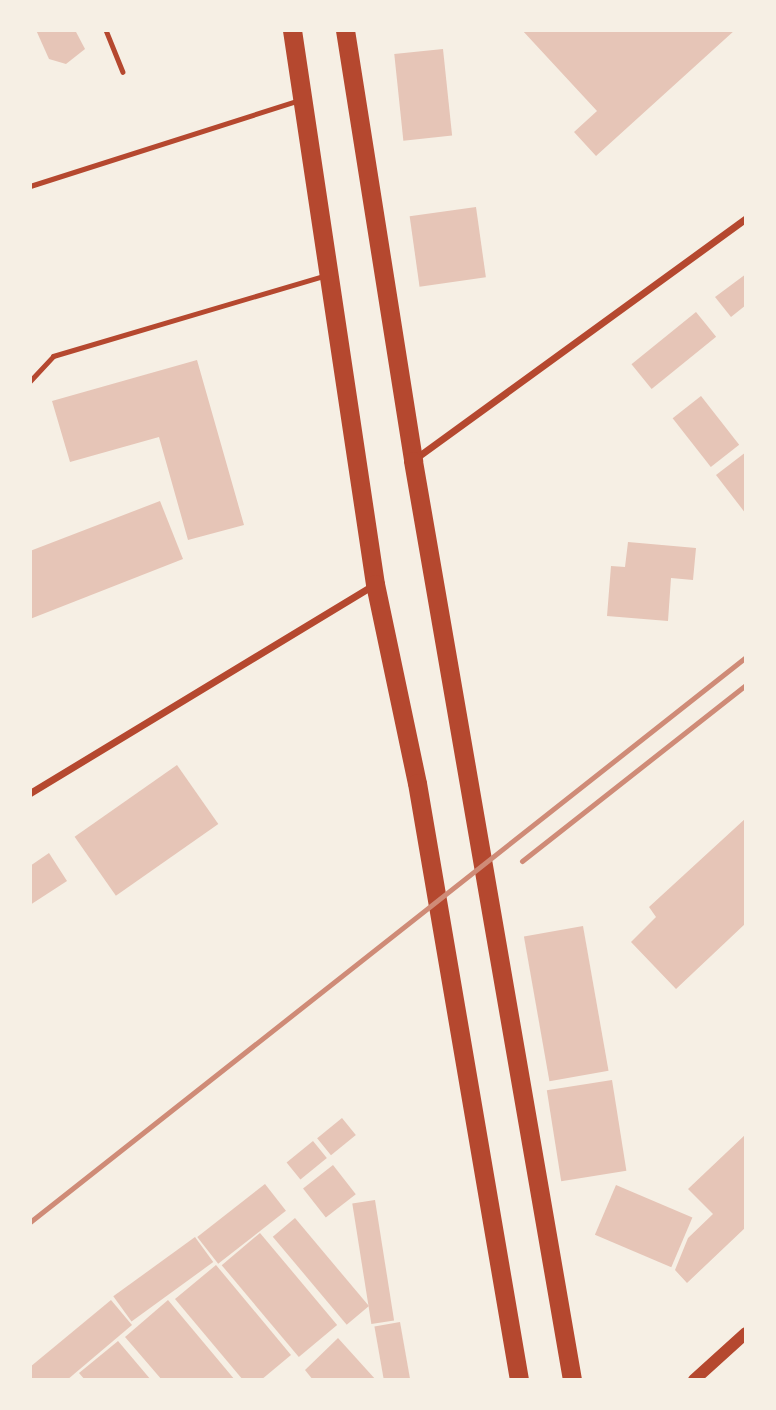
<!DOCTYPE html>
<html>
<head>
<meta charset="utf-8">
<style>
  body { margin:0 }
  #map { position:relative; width:776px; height:1410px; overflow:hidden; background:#f6efe4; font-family:Karla,sans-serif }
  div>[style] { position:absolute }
  .building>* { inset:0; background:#e6c5b7; transform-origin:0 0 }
  .path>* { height:4.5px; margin:-2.25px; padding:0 2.25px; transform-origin:2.25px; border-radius:2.25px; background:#b5482f }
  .service>* { height:5px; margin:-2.5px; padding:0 2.5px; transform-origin:2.5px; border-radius:2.5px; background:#b5482f }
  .minor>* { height:7px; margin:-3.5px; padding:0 3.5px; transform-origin:3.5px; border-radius:3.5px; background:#b5482f }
  .tertiary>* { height:12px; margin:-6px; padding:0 6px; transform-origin:6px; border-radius:6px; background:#b5482f }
  .trunk>* { height:19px; margin:-9.5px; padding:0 9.5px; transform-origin:9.5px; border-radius:9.5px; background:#b5482f }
  .rail>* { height:5px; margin:-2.5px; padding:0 2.5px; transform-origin:2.5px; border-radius:2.5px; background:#cf8b77 }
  span { translate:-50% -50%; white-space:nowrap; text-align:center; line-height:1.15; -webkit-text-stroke:6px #f6efe4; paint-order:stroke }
  .frame { position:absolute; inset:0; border:32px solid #f6efe4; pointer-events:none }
</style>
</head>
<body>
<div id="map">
  <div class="building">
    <div style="clip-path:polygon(36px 30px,75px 30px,85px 49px,66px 64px,49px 59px)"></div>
    <div style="clip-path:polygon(522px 30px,735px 30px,596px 156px,574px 132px,597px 111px)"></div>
    <div style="left:443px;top:49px;width:87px;height:49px;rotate:84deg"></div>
    <div style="left:476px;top:207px;width:71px;height:67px;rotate:82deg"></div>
    <div style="clip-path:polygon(746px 274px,746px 305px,731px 317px,715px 297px)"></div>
    <div style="left:696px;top:312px;width:32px;height:83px;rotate:51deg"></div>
    <div style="clip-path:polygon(197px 360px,244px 525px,188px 540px,159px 437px,70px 462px,52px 401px)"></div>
    <div style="left:701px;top:396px;width:62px;height:36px;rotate:52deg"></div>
    <div style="clip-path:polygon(746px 452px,746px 514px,716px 475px)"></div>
    <div style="clip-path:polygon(160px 501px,183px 559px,30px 619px,30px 551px)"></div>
    <div style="clip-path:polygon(628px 542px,696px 548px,693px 580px,671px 578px,668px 621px,607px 616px,611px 566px,625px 567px)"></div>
    <div style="left:177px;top:765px;width:72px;height:125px;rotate:55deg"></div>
    <div style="clip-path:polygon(746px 818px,746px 923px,676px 989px,631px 942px,656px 917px,649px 907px)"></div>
    <div style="clip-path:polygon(49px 853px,67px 881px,30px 905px,30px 866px)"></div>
    <div style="left:583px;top:926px;width:147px;height:60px;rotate:80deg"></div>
    <div style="left:612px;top:1080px;width:92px;height:66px;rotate:81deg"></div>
    <div style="left:342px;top:1118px;width:22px;height:32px;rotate:51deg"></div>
    <div style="clip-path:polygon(746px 1134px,746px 1227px,687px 1283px,675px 1270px,688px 1238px,713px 1214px,688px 1189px)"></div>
    <div style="left:313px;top:1141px;width:22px;height:34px;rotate:51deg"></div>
    <div style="left:333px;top:1165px;width:37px;height:38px;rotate:52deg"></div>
    <div style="left:265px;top:1184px;width:34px;height:86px;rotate:52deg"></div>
    <div style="left:616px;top:1185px;width:83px;height:54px;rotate:23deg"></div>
    <div style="left:375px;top:1200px;width:122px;height:23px;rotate:81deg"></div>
    <div style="left:295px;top:1218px;width:115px;height:29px;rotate:50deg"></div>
    <div style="left:260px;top:1233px;width:120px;height:50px;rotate:50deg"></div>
    <div style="left:195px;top:1237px;width:31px;height:101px;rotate:54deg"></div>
    <div style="clip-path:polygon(216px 1265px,291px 1355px,261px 1380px,243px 1380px,175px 1299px)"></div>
    <div style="clip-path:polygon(111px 1300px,132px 1325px,67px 1380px,30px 1380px,30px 1367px)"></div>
    <div style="clip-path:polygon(168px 1300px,235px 1380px,162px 1380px,125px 1337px)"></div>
    <div style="left:400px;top:1322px;width:59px;height:26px;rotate:80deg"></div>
    <div style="clip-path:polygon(338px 1338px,376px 1380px,313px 1380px,305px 1370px)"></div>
    <div style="clip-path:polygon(118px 1341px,151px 1380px,85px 1380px,79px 1373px)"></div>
  </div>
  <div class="path">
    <div style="left:106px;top:30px;width:45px;rotate:68deg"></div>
  </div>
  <div class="service">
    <div style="left:30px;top:186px;width:280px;rotate:-17.7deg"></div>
    <div style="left:30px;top:381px;width:34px;rotate:-47deg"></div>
    <div style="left:53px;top:356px;width:285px;rotate:-16.5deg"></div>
  </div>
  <div class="minor">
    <div style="left:416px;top:458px;width:408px;rotate:-36deg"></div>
    <div style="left:30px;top:793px;width:402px;rotate:-31.2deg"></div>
  </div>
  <div class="tertiary">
    <div style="left:694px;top:1380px;width:70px;rotate:-42.1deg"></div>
  </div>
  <div class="trunk">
    <div style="left:292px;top:30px;width:560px;rotate:81.48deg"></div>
    <div style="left:375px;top:584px;width:203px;rotate:78.1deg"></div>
    <div style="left:417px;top:783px;width:606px;rotate:80.3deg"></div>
    <div style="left:345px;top:30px;width:436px;rotate:81deg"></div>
    <div style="left:413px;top:461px;width:933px;rotate:80.18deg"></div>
  </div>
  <div class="rail">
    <div style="left:522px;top:861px;width:285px;rotate:-38.2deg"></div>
    <div style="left:30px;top:1222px;width:912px;rotate:-38.28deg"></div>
  </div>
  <div class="frame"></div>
</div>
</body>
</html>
